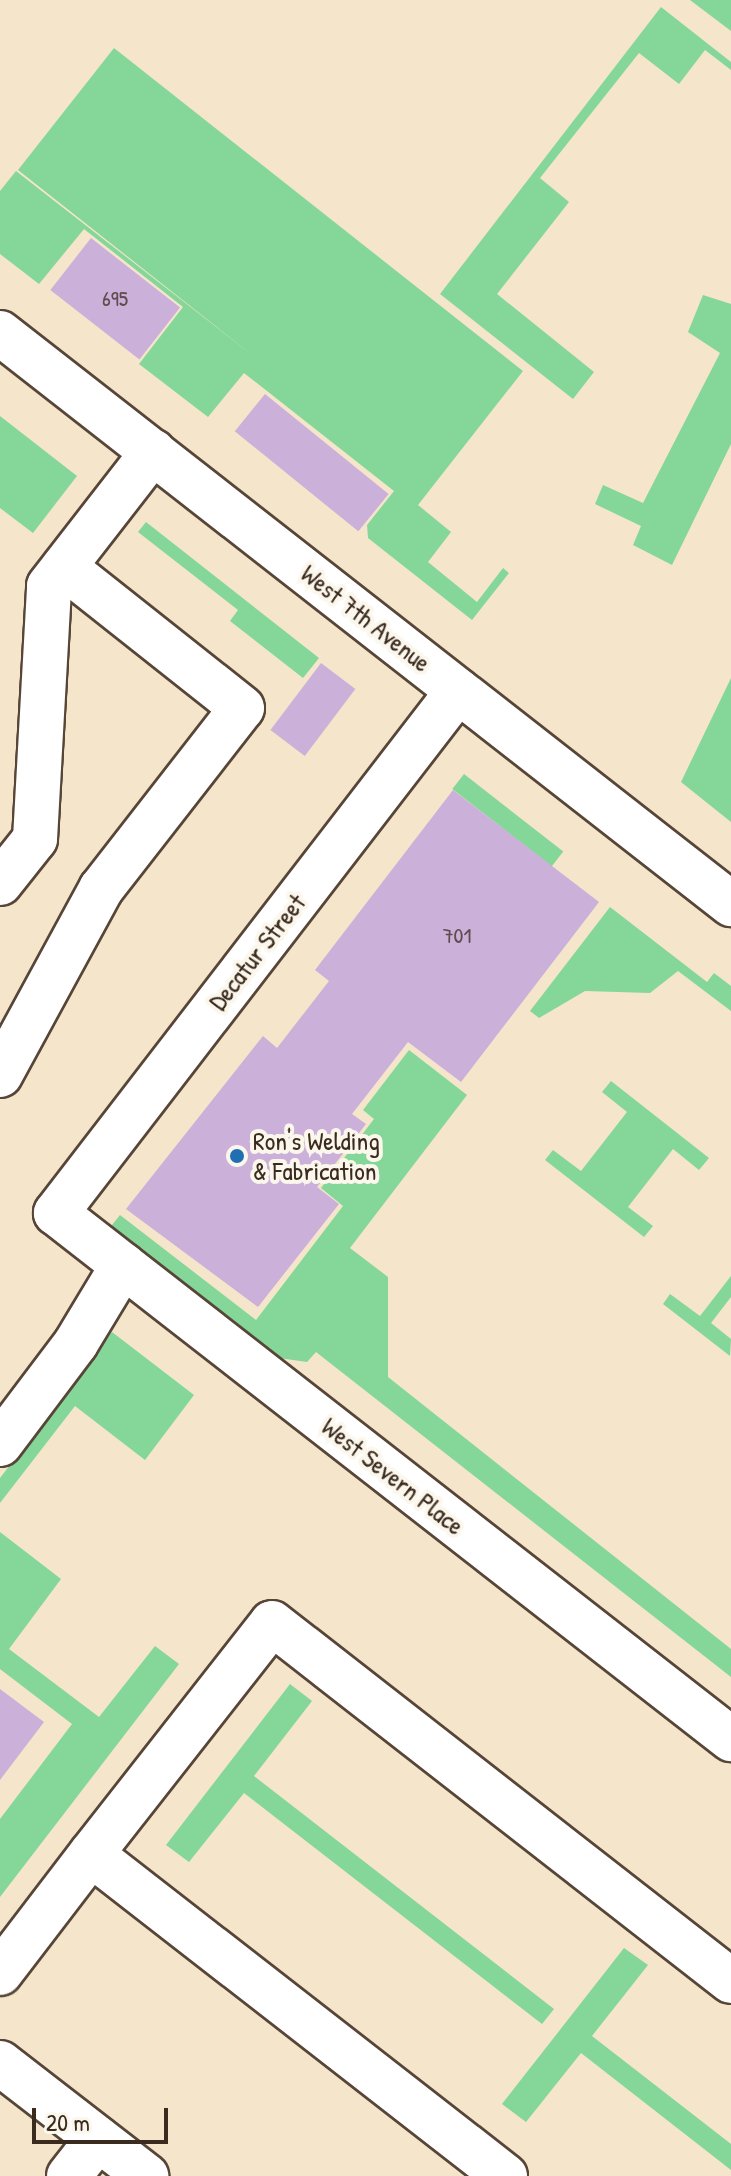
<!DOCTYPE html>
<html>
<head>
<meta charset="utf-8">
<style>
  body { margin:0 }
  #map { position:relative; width:731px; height:2176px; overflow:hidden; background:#f4e5cb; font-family:"Patrick Hand",sans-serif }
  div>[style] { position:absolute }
  .green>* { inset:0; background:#84d799; transform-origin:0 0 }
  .building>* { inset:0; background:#cbb0da; transform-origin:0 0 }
  .roads { filter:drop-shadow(2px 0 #574638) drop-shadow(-2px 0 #574638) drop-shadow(0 2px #574638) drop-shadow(0 -2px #574638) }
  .minor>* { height:44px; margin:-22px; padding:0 22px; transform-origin:22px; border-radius:22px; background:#fff }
  .major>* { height:44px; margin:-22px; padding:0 22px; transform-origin:22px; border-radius:22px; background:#fff }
  .dots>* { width:22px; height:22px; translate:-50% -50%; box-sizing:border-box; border:4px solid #fbf7ec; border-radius:50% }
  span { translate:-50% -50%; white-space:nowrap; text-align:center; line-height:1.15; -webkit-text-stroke:8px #fbf7ec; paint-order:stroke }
  .number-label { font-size:22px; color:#5f4c4d }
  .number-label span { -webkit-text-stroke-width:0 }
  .street-label { font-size:26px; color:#3b2a1e }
  .poi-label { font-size:26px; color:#3b2a1e }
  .left { translate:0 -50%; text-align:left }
  .scale { position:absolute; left:32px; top:2108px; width:136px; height:36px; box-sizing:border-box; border:4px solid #3b2a1e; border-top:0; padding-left:10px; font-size:24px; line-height:28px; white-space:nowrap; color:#3b2a1e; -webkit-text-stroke:6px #fbf7ec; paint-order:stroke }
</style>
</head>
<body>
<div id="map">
  <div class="green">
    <div style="clip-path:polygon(690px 0,731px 0,731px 31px)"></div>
    <div style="clip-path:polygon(661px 7px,731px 62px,731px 70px,705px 50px,679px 84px,639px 53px,540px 178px,569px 202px,497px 294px,594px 372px,573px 399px,440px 294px)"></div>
    <div style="clip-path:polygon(114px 48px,523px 371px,418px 505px,451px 532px,428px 562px,477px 602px,503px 568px,509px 573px,472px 620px,368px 538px,367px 525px,394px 491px,244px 373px,208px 417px,139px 364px,183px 307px,84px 229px,39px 284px,0 254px,0 191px,16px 171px,256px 358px,18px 170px)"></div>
    <div style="clip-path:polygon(703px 295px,731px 304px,731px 444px,672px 565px,633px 545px,641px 526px,595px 504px,603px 485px,643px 503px,720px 353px,688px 332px)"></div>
    <div style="clip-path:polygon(0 416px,77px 476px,33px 533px,0 508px)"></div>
    <div style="clip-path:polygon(146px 522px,319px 658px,303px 678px,230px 621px,238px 610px,138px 532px)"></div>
    <div style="clip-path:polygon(731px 678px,731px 822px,681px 782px)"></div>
    <div style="left:464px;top:774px;width:126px;height:19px;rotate:38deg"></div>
    <div style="clip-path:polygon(610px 907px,707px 982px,714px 973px,731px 986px,731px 1011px,678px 971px,650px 993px,585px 991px,539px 1018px,530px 1011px)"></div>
    <div style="clip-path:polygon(409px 1050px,467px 1095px,350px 1248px,388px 1277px,388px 1377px,731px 1649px,731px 1677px,316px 1352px,307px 1362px,272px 1357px,108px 1230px,120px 1215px,256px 1320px,343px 1206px,321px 1188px,374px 1119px,363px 1110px)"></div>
    <div style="clip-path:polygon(611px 1081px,709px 1158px,699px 1170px,673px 1149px,628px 1207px,653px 1226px,644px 1237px,545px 1160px,553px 1150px,581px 1171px,627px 1112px,602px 1092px)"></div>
    <div style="clip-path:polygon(731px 1276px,731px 1297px,711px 1323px,731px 1339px,730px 1356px,663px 1304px,670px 1294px,700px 1316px)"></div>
    <div style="clip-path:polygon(112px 1332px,194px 1395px,145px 1460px,75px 1406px,0 1503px,0 1478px)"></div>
    <div style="clip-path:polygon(0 1532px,61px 1579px,9px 1649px,99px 1717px,155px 1646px,179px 1664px,0 1897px,0 1819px,72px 1724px,0 1669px)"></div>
    <div style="clip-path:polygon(290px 1684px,312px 1701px,254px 1776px,554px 2009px,542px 2024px,244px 1793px,189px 1862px,166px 1845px)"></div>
    <div style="clip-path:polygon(624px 1948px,648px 1965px,592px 2036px,731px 2144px,731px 2170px,581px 2053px,526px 2122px,502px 2104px)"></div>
  </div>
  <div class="building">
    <div style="left:91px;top:238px;width:113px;height:66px;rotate:38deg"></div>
    <div style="left:265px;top:394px;width:159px;height:48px;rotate:39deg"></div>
    <div style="left:321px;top:663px;width:43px;height:84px;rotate:37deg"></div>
    <div style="clip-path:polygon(453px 790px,599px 902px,461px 1082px,408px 1042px,352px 1114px,366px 1124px,317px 1187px,339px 1204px,258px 1307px,126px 1209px,263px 1036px,277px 1048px,329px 981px,315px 970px)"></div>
    <div style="clip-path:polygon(0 1689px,44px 1722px,0 1780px)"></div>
  </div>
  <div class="roads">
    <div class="minor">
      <div style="left:0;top:333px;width:928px;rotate:37.99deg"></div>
      <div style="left:458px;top:691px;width:659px;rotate:127.6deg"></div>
      <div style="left:56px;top:1213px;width:856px;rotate:37.93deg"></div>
      <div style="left:0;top:883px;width:56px;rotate:-51.5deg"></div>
      <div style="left:35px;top:839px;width:253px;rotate:-86.8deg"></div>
      <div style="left:49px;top:586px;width:170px;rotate:-52.2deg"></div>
      <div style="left:0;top:1075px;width:212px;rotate:-61.5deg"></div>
      <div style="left:101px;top:889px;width:229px;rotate:-52.1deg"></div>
      <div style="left:242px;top:708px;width:227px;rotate:-141.6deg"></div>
      <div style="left:0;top:1444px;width:126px;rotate:-53deg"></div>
      <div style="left:76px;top:1343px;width:91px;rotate:-58.9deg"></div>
      <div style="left:0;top:1973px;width:150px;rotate:-52.6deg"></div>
      <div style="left:69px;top:2176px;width:47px;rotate:-51.9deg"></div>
      <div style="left:505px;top:2176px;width:524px;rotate:-142.13deg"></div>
      <div style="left:91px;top:1854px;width:293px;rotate:-51.9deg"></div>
      <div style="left:272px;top:1623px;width:582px;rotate:37.95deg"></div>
    </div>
    <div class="major">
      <div style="left:0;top:2063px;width:185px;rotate:37.7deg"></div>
    </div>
  </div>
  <div class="dots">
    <div style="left:237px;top:1156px;background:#1f6fb2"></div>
  </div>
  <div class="number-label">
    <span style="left:115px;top:299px">695</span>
    <span style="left:457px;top:936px">701</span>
  </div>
  <div class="street-label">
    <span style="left:366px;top:618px;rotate:38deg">West 7th Avenue</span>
    <span style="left:257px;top:952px;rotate:-52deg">Decatur Street</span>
    <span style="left:393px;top:1476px;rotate:38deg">West Severn Place</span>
  </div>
  <div class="poi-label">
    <span class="left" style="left:253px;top:1156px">Ron's Welding<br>&amp; Fabrication</span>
  </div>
  <div class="scale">20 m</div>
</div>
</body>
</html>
